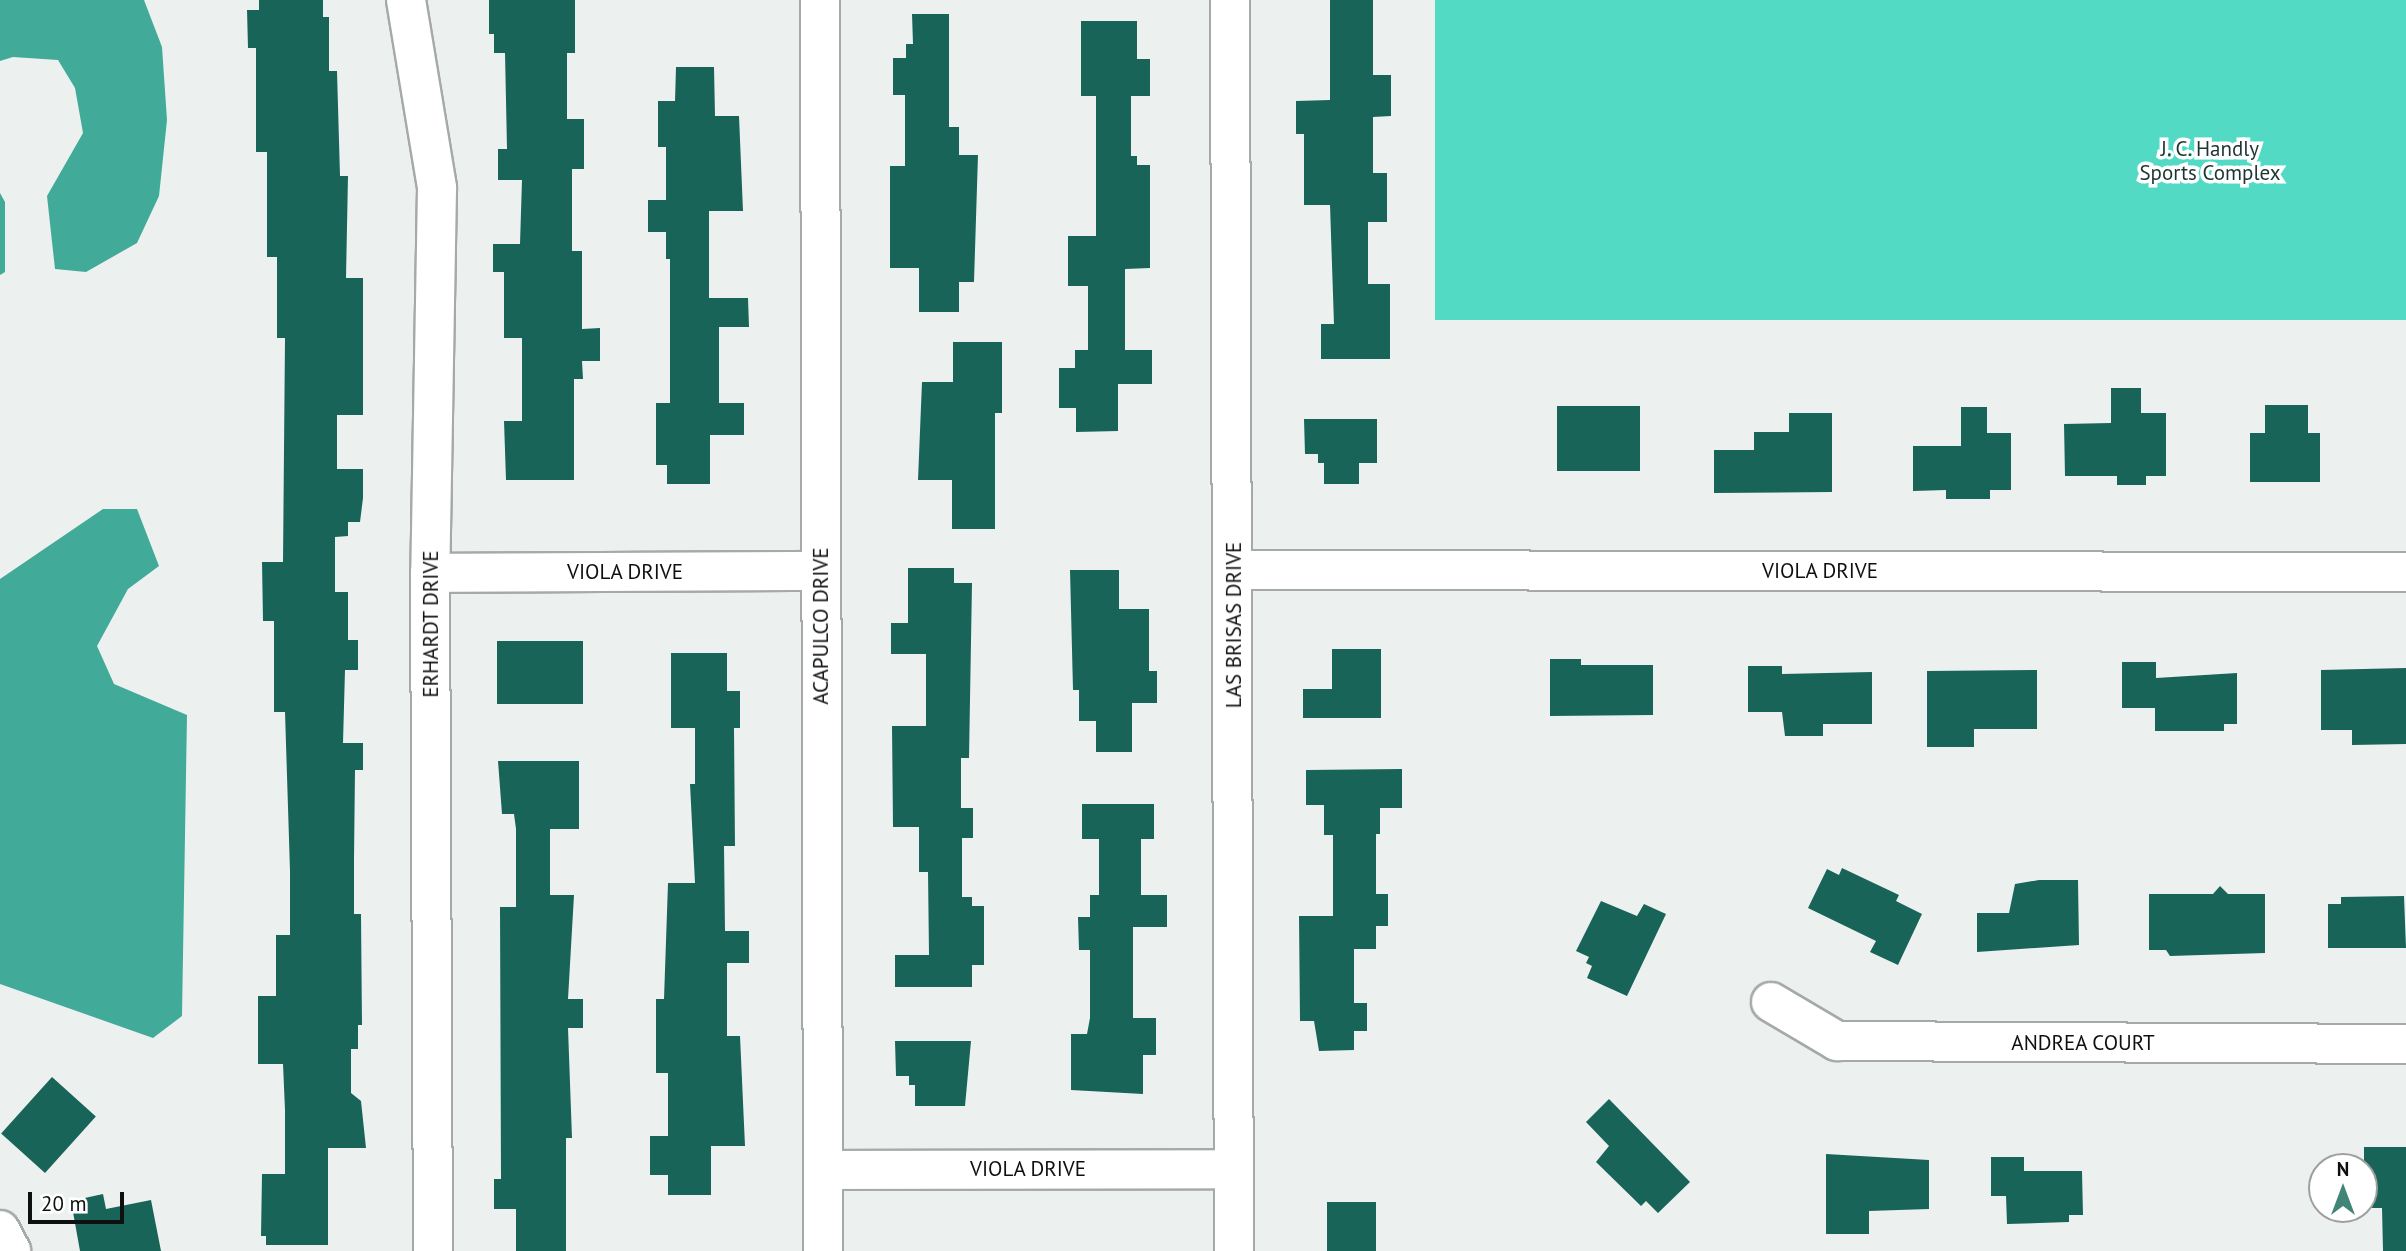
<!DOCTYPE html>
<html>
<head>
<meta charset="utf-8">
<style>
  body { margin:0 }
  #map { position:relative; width:2406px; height:1251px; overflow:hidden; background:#ecf1ef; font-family:"PT Sans",sans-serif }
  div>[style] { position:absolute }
  .green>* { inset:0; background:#53dac4; transform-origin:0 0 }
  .water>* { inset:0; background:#42aa99 }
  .building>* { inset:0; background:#186459; transform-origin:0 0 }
  .roads { filter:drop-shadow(2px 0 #a5a9a8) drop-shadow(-2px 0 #a5a9a8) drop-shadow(0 2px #a5a9a8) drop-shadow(0 -2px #a5a9a8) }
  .minor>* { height:38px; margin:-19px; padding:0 19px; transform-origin:19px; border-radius:19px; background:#fff }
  span { translate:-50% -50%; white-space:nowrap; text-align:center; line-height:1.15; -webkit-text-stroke:7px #fff; paint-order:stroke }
  .park-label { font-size:21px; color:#1d3530 }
  .street-label { font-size:21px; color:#0e0f0f }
  .north { position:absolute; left:2308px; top:1153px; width:70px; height:70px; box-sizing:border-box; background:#fff; border:2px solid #9f9f9f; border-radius:50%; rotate:0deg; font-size:19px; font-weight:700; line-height:28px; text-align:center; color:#0e0f0f }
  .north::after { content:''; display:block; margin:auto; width:24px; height:32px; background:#418579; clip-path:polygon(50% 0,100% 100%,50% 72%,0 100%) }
  .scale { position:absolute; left:28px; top:1192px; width:96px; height:32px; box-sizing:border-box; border:4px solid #0e0f0f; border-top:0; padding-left:9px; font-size:21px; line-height:24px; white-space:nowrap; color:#0e0f0f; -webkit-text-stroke:5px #fff; paint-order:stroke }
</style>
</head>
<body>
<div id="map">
  <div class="green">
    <div style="left:1435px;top:0;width:971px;height:320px"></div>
  </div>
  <div class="water">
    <div style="clip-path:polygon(0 0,144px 0,162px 47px,167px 120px,159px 196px,137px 243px,86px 272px,55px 269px,47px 196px,83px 133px,75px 88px,58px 60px,13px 57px,0 61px)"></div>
    <div style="clip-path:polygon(0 193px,5px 202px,5px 272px,0 275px)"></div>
    <div style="clip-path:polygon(103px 509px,137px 509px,159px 566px,128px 589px,97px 646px,114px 684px,187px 715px,182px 1016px,153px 1038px,0 984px,0 579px)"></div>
  </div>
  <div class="building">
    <div style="clip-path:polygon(259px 0,323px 0,323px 17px,329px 17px,329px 71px,337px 71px,340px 176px,348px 176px,346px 278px,363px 278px,363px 415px,337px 415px,337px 469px,363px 469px,363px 498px,360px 522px,348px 522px,348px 536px,335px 537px,335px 592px,348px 592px,348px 640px,358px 640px,358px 670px,345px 670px,343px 743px,363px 743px,363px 770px,355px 770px,354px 859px,354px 914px,361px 914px,362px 1025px,358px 1025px,358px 1049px,351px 1049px,351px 1093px,361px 1101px,366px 1148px,328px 1148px,328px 1245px,266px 1245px,266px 1236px,261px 1236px,262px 1174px,285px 1174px,285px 1110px,283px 1064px,258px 1064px,258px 996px,276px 996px,276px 935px,290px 935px,290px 871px,285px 712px,274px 712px,274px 621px,263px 621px,262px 562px,283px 562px,285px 338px,277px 338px,277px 257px,267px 257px,267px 152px,256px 152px,256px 48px,248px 48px,247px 10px,259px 10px)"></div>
    <div style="clip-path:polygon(489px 0,575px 0,575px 53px,567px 53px,567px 119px,584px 119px,584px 169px,572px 169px,572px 251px,582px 251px,582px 329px,600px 328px,600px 361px,582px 361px,583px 379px,574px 379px,574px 480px,506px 480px,504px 421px,522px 421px,522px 338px,504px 338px,504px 272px,493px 272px,493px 244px,520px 244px,522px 180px,498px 180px,498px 149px,507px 149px,505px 53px,494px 53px,494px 34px,489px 34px)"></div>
    <div style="clip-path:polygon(1330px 0,1373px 0,1373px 75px,1391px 75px,1391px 116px,1373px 117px,1373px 173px,1387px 173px,1387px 222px,1368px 222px,1368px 284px,1390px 284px,1390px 359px,1321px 359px,1321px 324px,1334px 324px,1330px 205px,1304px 205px,1304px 134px,1296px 134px,1296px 101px,1330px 100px)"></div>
    <div style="clip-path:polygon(912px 14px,949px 14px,949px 127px,959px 127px,959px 155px,978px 155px,974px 282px,959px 282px,959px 312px,919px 312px,919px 268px,890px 268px,890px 166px,905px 166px,905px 95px,893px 95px,893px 58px,906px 58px,906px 44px,913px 44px)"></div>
    <div style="clip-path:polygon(1081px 21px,1137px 21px,1137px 59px,1150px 59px,1150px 96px,1131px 96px,1131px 156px,1137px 156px,1137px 165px,1150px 165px,1150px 268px,1125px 269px,1125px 350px,1152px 350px,1152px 384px,1118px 384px,1118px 431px,1076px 432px,1076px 408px,1059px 408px,1059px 368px,1075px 368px,1075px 350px,1088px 350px,1088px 286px,1068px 286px,1068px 236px,1096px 236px,1096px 96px,1081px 96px)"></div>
    <div style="clip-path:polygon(676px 67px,714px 67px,715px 116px,739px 116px,743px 211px,709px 211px,709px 298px,748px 298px,749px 327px,719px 327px,719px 403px,744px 403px,744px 435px,710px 435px,710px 484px,667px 484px,667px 465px,656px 465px,656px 403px,670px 403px,670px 259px,666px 259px,666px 232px,648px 232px,648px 200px,666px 200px,666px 147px,658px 147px,658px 101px,675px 101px)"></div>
    <div style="clip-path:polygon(953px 342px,1002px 342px,1002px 413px,995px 413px,995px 529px,952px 529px,952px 480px,918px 480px,922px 382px,953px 382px)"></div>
    <div style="clip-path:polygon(2111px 388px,2141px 388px,2141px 413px,2166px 413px,2166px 476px,2146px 476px,2146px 485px,2117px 485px,2117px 476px,2065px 476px,2064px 424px,2111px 423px)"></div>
    <div style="clip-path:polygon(2265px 405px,2308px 405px,2308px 433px,2320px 433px,2320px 482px,2250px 482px,2250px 433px,2265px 433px)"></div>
    <div style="left:1557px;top:406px;width:83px;height:65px"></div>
    <div style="clip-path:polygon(1961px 407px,1987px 407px,1987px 433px,2011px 433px,2011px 490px,1990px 490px,1990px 499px,1946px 499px,1946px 490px,1913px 491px,1913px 446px,1961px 446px)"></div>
    <div style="clip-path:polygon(1789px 413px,1832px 413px,1832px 492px,1714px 493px,1714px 450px,1754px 450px,1754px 432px,1789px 432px)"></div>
    <div style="clip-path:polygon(1304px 419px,1377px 419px,1377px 463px,1359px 463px,1359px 484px,1324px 484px,1324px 463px,1318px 463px,1318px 454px,1305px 454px)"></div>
    <div style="clip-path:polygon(908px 568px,954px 568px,954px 583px,972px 583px,969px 758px,961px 758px,961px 808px,973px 808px,973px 838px,962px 838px,962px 897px,972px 897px,972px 906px,984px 906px,984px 965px,972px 965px,972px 987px,895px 987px,895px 955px,929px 955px,928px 872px,919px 872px,919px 827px,893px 827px,892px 726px,926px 726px,926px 654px,891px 654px,891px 623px,908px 623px)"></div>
    <div style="clip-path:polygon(1070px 570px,1119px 570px,1119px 609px,1149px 609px,1149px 671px,1157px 671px,1157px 703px,1132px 703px,1132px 752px,1096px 752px,1096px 721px,1079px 721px,1079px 690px,1073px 690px)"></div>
    <div style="left:497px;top:641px;width:86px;height:63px"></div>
    <div style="clip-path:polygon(1332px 649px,1381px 649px,1381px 718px,1303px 718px,1303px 689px,1332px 689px)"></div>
    <div style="clip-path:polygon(671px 653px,727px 653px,727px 691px,740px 691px,740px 728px,734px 728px,735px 846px,724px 846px,725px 931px,749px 931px,749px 963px,727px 963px,727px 1036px,740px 1036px,745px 1146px,711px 1146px,711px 1195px,668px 1195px,668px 1175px,650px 1175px,650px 1136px,668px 1136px,668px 1073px,656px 1073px,656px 999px,664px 999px,668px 883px,695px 883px,690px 784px,695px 784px,695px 728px,671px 728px)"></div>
    <div style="clip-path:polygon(1550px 659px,1581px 659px,1581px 665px,1653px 665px,1653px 715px,1550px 716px)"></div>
    <div style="clip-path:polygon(2122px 662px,2156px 662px,2156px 678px,2237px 673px,2237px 724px,2224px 724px,2224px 731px,2155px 731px,2155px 708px,2122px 708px)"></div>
    <div style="clip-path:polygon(1748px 666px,1782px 666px,1782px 674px,1872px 672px,1872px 724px,1823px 724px,1823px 736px,1785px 736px,1782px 712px,1748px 712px)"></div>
    <div style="clip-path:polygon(2406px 668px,2406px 744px,2352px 745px,2352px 730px,2321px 730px,2321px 670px)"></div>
    <div style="clip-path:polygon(2037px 670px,2037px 729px,1974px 729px,1974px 747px,1927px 747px,1927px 671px)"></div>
    <div style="clip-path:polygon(498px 761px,579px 761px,579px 829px,550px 829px,550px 895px,574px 895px,568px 999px,583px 999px,583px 1028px,568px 1028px,572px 1138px,566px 1138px,566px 1251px,516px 1251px,516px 1209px,494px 1209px,494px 1179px,501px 1179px,500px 907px,516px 907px,516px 829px,514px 814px,502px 814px)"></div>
    <div style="clip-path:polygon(1402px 769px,1402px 808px,1380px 808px,1380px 834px,1376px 834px,1376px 894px,1388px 894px,1388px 926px,1376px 926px,1376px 949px,1354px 949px,1354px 1003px,1367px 1003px,1367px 1031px,1354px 1031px,1354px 1050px,1319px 1051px,1314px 1021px,1300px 1021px,1299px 916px,1333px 916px,1333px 835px,1324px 835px,1324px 805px,1306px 805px,1306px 770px)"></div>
    <div style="clip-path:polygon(1082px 804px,1154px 804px,1154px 839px,1141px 839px,1141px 895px,1167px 895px,1167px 927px,1133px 927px,1133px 1018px,1156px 1018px,1156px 1055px,1143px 1055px,1143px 1094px,1071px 1090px,1071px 1034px,1087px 1034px,1090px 1018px,1090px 950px,1079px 950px,1078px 917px,1090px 917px,1090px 895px,1099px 895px,1099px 839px,1082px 839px)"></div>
    <div style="clip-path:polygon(1842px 868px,1899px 895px,1896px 901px,1922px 914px,1898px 965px,1870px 952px,1876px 941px,1808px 908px,1827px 869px,1839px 875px)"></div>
    <div style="clip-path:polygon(2039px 880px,2078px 880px,2079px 945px,1977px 952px,1977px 913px,2009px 913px,2015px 884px)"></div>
    <div style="clip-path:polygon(2220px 886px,2228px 894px,2265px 894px,2265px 953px,2170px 956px,2166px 950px,2149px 950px,2149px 894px,2213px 894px)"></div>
    <div style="clip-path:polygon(2404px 896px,2406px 948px,2328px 948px,2328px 904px,2341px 904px,2341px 897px)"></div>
    <div style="clip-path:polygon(1601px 901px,1637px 916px,1644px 904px,1666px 914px,1627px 996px,1587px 978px,1592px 966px,1586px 963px,1589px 957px,1576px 951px)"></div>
    <div style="clip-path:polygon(895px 1041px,971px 1041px,965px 1106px,915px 1106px,915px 1085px,909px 1085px,909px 1076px,896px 1076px)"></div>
    <div style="left:52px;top:1077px;width:59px;height:76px;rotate:42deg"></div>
    <div style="clip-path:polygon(1609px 1099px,1690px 1182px,1658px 1213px,1646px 1201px,1641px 1206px,1596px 1162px,1609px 1146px,1586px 1122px)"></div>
    <div style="clip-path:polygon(2364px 1147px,2406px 1147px,2406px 1251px,2383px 1251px,2382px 1208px,2364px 1208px)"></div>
    <div style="clip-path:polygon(1826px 1154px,1929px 1160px,1929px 1209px,1869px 1211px,1869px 1234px,1826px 1234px)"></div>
    <div style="clip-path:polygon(1991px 1157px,2024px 1157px,2024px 1171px,2082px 1171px,2083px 1215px,2069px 1215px,2069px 1222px,2007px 1224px,2006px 1196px,1991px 1196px)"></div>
    <div style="clip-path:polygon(103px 1194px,106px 1209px,151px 1200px,161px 1251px,80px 1251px,71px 1201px)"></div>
    <div style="left:1327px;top:1202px;width:49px;height:49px"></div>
  </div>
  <div class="roads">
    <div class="minor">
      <div style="left:406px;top:0;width:191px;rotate:80.6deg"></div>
      <div style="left:437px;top:188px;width:385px;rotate:91deg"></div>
      <div style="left:430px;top:573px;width:678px;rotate:89.75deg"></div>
      <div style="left:820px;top:0;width:1251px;rotate:89.86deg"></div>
      <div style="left:1230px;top:0;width:1251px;rotate:89.82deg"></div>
      <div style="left:1234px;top:570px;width:1172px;rotate:0.1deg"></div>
      <div style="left:430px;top:573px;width:391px;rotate:-0.3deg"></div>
      <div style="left:1771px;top:1002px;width:77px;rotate:30.6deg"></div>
      <div style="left:1837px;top:1041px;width:569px;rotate:0.3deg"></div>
      <div style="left:823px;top:1170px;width:410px;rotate:-0.1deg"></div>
      <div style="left:0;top:1230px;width:24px;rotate:62deg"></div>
    </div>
  </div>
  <div class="park-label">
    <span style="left:2210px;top:161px">J. C. Handly<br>Sports Complex</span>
  </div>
  <div class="street-label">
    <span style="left:1820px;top:571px">VIOLA DRIVE</span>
    <span style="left:625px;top:572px">VIOLA DRIVE</span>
    <span style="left:431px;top:624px;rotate:-90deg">ERHARDT DRIVE</span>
    <span style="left:1234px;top:625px;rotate:-90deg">LAS BRISAS DRIVE</span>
    <span style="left:821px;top:626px;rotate:-90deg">ACAPULCO DRIVE</span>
    <span style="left:2083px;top:1043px">ANDREA COURT</span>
    <span style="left:1028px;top:1169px">VIOLA DRIVE</span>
  </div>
  <div class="north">N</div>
  <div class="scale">20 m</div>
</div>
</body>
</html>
